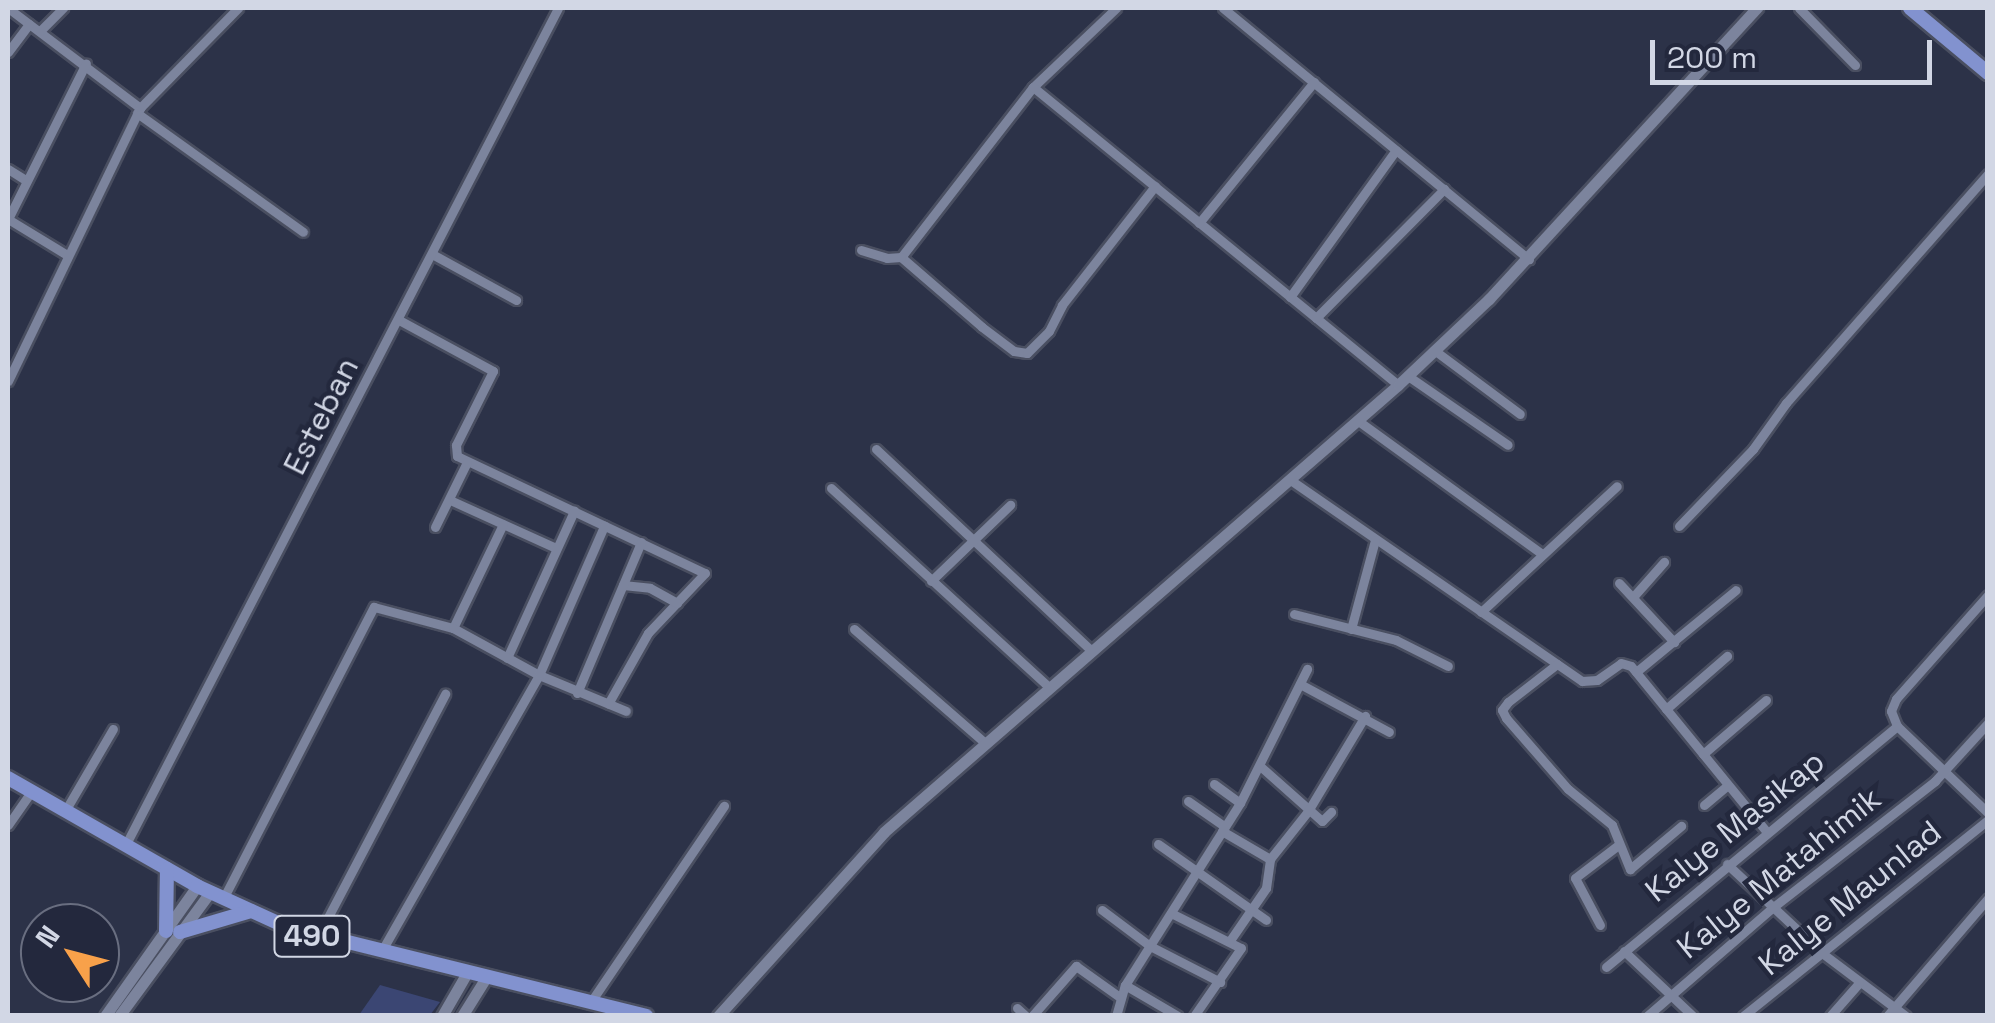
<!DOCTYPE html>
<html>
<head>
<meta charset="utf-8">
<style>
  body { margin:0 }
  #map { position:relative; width:1995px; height:1023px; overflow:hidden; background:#2c3248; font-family:"Space Grotesk",sans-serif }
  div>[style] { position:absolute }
  .green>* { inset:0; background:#3b4673 }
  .roads { filter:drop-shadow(2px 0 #4a4f61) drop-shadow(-2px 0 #4a4f61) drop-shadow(0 2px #4a4f61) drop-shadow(0 -2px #4a4f61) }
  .minor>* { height:9px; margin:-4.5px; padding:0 4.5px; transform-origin:4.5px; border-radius:4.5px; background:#7c849d }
  .tertiary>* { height:11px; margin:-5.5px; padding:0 5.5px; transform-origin:5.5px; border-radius:5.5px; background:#7c849d }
  .primary>* { height:14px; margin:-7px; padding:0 7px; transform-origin:7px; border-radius:7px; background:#8292cf }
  span { translate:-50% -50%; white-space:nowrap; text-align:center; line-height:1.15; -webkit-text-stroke:9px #23283d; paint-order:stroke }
  .shield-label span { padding:2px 8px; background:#23283d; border:2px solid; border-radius:8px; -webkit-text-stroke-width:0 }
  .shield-label { font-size:30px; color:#d2d7e5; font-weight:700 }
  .street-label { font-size:32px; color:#d2d7e5 }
  .frame { position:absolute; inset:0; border:10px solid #d2d7e5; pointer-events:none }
  .north { position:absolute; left:20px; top:903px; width:100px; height:100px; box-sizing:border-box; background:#23283d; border:2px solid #696e80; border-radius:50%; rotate:306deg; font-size:28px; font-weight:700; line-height:40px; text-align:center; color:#d2d7e5 }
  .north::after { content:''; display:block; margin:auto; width:35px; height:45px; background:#f8a14a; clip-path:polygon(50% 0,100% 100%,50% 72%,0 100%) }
  .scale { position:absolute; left:1650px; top:40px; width:282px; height:45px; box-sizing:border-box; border:5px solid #d2d7e5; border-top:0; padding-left:12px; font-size:30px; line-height:35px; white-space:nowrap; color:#d2d7e5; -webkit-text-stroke:8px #23283d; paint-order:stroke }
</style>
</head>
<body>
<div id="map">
  <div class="green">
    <div style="clip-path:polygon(380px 985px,440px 1002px,430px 1015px,359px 1015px)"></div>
  </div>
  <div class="roads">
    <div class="minor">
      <div style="left:8px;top:8px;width:166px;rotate:37.1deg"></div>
      <div style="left:1116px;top:8px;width:115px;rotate:136.4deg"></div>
      <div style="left:1033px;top:87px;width:215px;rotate:127.8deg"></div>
      <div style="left:901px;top:257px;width:107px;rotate:40.8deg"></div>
      <div style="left:982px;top:327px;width:40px;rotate:37deg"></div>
      <div style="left:1014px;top:351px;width:13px;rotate:9deg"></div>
      <div style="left:1027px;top:353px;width:31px;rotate:-45deg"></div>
      <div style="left:1049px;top:331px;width:29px;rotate:-63deg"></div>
      <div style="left:1062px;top:305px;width:151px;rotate:-52deg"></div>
      <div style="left:1223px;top:8px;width:396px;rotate:39.4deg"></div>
      <div style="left:1799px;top:8px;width:80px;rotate:45.5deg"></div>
      <div style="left:40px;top:31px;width:33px;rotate:-45deg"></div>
      <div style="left:8px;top:52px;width:35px;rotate:-53deg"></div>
      <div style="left:1033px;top:87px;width:471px;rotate:39.2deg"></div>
      <div style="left:137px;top:113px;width:204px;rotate:35.6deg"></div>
      <div style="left:8px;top:169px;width:19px;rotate:32deg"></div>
      <div style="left:8px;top:219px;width:174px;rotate:-63.4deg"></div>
      <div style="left:8px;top:219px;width:69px;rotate:31.4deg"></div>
      <div style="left:1199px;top:223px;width:182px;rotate:-50.8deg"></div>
      <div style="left:861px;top:250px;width:27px;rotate:17deg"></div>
      <div style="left:887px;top:258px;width:14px;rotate:-4deg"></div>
      <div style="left:432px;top:254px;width:96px;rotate:28.7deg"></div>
      <div style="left:1290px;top:297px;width:181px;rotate:-54.2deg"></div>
      <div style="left:1316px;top:318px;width:182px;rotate:-45.2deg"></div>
      <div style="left:399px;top:320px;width:107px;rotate:28.5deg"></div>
      <div style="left:493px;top:371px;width:83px;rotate:116.6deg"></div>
      <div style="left:456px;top:445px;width:11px;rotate:85deg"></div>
      <div style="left:457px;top:456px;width:274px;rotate:25.3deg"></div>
      <div style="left:705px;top:573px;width:83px;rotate:133.5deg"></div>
      <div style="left:648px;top:633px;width:81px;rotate:119.4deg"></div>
      <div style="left:1434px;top:350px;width:107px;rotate:36.7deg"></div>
      <div style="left:1408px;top:376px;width:121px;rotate:34.6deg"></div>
      <div style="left:8px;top:381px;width:303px;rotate:-64.2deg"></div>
      <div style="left:140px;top:108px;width:140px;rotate:-45.6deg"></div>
      <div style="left:1357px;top:420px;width:227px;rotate:35.9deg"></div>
      <div style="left:876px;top:449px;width:293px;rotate:43.1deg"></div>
      <div style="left:1289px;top:479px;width:356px;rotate:34.6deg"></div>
      <div style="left:1582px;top:681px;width:15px;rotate:-4deg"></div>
      <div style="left:1597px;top:680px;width:29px;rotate:-35deg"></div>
      <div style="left:1621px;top:663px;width:10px;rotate:17deg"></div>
      <div style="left:1631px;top:666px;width:215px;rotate:50.7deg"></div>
      <div style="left:831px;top:488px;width:294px;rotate:42.4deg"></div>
      <div style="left:450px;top:500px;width:116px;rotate:24.4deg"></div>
      <div style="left:1679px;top:526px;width:107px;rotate:-46.1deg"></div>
      <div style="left:1753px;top:449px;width:57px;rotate:-54.3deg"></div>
      <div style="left:1786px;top:403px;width:305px;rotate:-48.6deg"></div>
      <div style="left:435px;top:527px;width:72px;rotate:-63.8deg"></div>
      <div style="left:931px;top:581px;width:110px;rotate:-43.9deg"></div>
      <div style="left:1619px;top:583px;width:81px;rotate:47deg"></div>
      <div style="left:623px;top:585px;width:27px;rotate:6deg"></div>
      <div style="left:650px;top:588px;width:31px;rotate:29deg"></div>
      <div style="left:1988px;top:595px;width:139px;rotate:131.5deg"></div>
      <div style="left:1896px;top:699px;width:13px;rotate:113deg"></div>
      <div style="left:1891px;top:711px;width:16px;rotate:68deg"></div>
      <div style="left:1897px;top:726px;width:126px;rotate:43.7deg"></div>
      <div style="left:1633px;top:597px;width:47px;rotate:-48.5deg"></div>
      <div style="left:1481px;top:612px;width:185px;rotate:-42.8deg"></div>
      <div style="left:1294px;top:614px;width:105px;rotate:14.3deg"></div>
      <div style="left:1396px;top:640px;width:58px;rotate:26.6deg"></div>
      <div style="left:453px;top:628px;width:115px;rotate:-64.3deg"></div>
      <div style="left:854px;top:629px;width:172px;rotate:41deg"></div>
      <div style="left:1351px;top:629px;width:92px;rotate:-74.9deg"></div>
      <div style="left:507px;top:658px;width:162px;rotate:-65.5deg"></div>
      <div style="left:1557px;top:664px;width:62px;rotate:142.2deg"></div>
      <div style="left:1508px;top:702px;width:10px;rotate:127deg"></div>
      <div style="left:1502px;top:710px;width:9px;rotate:63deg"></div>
      <div style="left:1506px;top:718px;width:94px;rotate:48.9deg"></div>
      <div style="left:1568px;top:789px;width:57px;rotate:39.3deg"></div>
      <div style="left:1612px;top:825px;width:48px;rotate:67.8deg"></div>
      <div style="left:1630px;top:869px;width:67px;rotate:-40.1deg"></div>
      <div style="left:1636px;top:672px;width:129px;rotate:-39.4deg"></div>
      <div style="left:1300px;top:684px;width:101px;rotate:28.3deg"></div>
      <div style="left:577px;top:693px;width:164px;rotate:-67deg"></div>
      <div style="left:1666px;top:709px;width:81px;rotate:-41deg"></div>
      <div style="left:1703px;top:754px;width:83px;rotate:-40.6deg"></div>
      <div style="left:1260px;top:766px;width:83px;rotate:41.6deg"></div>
      <div style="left:1322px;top:821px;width:13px;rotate:-45deg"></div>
      <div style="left:1214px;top:784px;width:32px;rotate:36deg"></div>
      <div style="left:1188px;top:801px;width:44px;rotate:34.8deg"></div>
      <div style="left:1704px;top:805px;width:31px;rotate:-40deg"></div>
      <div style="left:65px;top:811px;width:95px;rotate:-59.7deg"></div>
      <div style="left:8px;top:825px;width:40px;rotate:-55.1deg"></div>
      <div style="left:1222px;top:831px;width:56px;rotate:30.3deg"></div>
      <div style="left:1158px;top:844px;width:132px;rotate:35.1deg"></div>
      <div style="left:125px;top:846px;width:943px;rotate:-62.67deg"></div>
      <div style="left:1727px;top:864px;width:130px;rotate:43.1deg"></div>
      <div style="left:1822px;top:953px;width:105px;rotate:36.9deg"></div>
      <div style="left:223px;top:899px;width:329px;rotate:-62.7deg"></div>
      <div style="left:374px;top:607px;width:82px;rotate:14.9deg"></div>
      <div style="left:453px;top:628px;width:98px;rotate:28.7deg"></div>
      <div style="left:539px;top:675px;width:94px;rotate:22.5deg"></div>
      <div style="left:1102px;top:910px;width:60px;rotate:36.9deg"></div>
      <div style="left:1150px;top:946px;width:79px;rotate:27.2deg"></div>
      <div style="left:1171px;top:913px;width:78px;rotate:26.6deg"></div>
      <div style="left:1241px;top:948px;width:83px;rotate:124.7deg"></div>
      <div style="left:1600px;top:925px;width:53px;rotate:-118deg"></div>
      <div style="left:1575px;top:878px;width:53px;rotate:-37.3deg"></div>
      <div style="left:317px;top:938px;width:276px;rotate:-62.3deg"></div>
      <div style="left:1231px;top:939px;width:62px;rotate:-55.5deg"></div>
      <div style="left:1266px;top:888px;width:29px;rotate:-82deg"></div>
      <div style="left:1270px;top:859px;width:61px;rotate:-51.6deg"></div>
      <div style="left:1308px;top:811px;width:111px;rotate:-59deg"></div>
      <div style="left:1624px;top:951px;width:95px;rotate:43.3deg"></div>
      <div style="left:381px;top:952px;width:319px;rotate:-60.3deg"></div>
      <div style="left:539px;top:675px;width:163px;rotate:-66.4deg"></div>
      <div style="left:1606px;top:967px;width:378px;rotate:-39.6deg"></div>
      <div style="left:1125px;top:985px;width:61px;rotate:30.3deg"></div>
      <div style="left:592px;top:1000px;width:235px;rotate:-55.8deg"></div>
      <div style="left:1017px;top:1008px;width:12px;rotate:42deg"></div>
      <div style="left:1032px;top:1016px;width:67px;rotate:-48.7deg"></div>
      <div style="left:1076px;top:966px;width:55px;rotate:35.4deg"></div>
      <div style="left:1116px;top:1016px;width:32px;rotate:-74deg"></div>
      <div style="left:1125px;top:985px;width:215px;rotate:-57.7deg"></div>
      <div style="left:1240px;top:803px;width:150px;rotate:-63.4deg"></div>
      <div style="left:1647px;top:1016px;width:165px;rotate:-40.8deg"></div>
      <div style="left:1772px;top:908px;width:207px;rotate:-37.9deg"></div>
      <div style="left:1935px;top:781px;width:79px;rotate:-47.6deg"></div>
      <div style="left:1743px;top:1016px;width:314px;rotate:-38.7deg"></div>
      <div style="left:1830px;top:1016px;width:44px;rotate:-48.7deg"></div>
      <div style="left:1887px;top:1016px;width:155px;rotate:-49.4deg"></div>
    </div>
    <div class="tertiary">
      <div style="left:105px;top:1016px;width:159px;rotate:-54.7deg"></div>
      <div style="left:119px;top:1016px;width:154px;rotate:-53.7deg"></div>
      <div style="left:442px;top:1016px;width:52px;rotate:-60deg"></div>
      <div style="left:462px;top:1016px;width:47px;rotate:-58deg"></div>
      <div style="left:718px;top:1016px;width:248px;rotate:-47.9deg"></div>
      <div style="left:884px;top:832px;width:681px;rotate:-41.01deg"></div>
      <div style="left:1398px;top:385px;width:125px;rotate:-43.4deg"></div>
      <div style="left:1489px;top:299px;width:396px;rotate:-47.4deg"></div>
    </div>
    <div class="primary">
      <div style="left:1910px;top:8px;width:102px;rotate:39.8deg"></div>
      <div style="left:8px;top:778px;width:218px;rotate:29.7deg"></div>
      <div style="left:197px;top:886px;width:99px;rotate:24.5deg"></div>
      <div style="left:287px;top:927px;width:370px;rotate:13.9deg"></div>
      <div style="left:166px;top:931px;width:62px;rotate:-89.1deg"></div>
      <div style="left:180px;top:932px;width:74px;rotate:-16.5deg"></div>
    </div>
  </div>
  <div class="shield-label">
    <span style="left:312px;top:936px">490</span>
  </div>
  <div class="street-label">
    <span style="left:321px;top:416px;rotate:-63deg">Esteban</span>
    <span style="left:1735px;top:826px;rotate:-39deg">Kalye Masikap</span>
    <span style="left:1779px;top:873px;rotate:-39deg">Kalye Matahimik</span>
    <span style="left:1850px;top:898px;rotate:-39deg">Kalye Maunlad</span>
  </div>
  <div class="frame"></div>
  <div class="north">N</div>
  <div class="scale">200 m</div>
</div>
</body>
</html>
